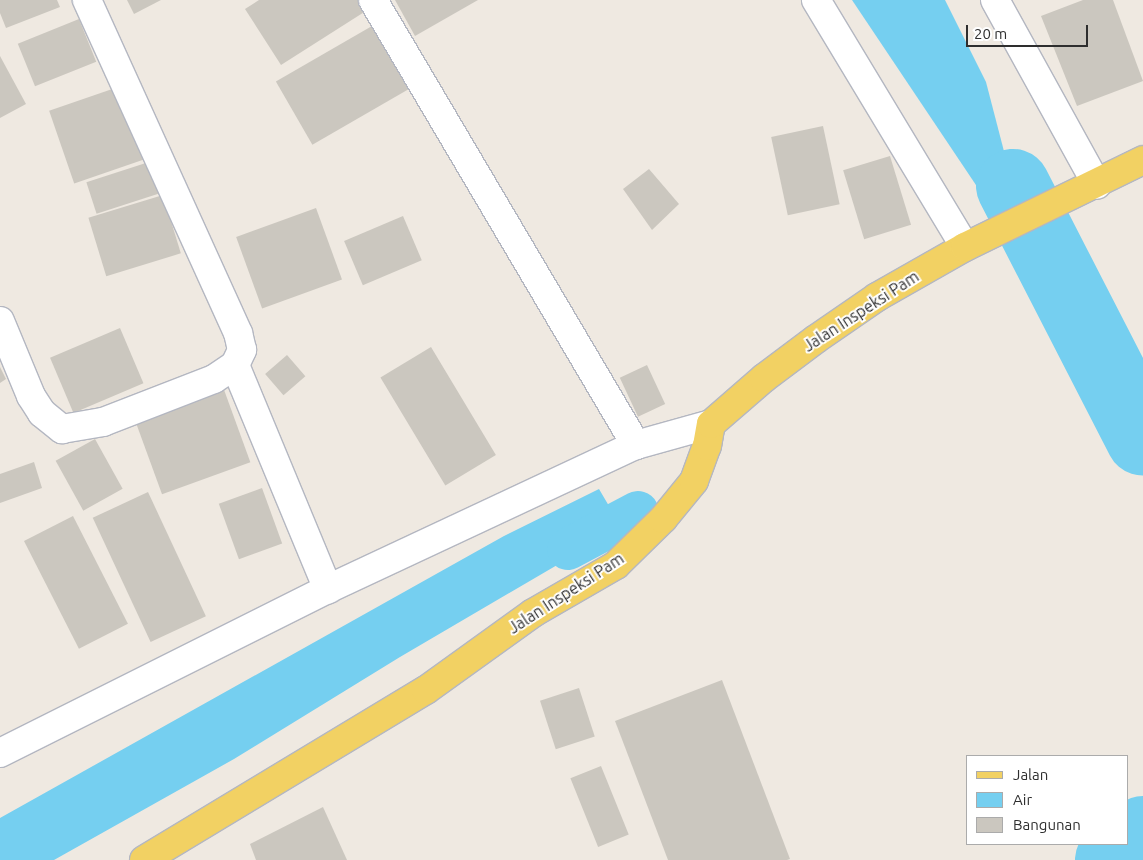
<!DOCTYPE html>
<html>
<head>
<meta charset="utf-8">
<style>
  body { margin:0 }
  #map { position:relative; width:1143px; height:860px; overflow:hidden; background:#efe9e1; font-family:Ubuntu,sans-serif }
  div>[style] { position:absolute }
  .water>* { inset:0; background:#75cff0 }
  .canal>* { height:42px; margin:-21px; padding:0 21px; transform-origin:21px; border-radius:21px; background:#75cff0 }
  .river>* { height:74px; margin:-37px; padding:0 37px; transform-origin:37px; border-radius:37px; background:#75cff0 }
  .building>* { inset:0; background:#cbc7bf; transform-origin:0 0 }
  .roads { filter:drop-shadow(1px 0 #b4b7c1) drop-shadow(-1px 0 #b4b7c1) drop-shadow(0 1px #b4b7c1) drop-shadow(0 -1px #b4b7c1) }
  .minor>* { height:28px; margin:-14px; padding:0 14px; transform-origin:14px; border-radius:14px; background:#fff }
  .major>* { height:28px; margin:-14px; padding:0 14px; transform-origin:14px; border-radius:14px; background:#f2d163 }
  span { translate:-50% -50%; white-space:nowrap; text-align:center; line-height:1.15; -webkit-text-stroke:4px #fff; paint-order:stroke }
  .street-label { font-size:16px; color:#2e2e2e }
  .legend { position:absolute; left:966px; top:755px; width:162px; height:90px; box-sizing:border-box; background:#fff; border:1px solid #ababab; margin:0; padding:6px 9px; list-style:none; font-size:15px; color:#2e2e2e }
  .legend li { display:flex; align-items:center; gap:10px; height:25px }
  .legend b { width:25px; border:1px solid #ababab }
  .scale { position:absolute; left:966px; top:25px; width:122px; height:22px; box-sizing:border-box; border:2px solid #2e2e2e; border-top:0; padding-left:6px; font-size:15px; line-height:18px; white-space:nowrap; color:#2e2e2e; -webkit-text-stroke:4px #fff; paint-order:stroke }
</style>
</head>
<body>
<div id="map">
  <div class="water">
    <div style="clip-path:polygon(852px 0,945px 0,986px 82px,1013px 186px,986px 200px)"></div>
    <div style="clip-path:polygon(599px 489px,619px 523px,564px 561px,400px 657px,234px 759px,54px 860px,0 860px,0 818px,504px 536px)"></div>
  </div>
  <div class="canal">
    <div style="left:568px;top:549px;width:79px;rotate:-27.9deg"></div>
  </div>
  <div class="river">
    <div style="left:1013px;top:186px;width:284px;rotate:62.8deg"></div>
    <div style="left:1112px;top:860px;width:41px;rotate:-41.1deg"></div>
  </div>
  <div class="building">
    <div style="clip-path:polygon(0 0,57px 0,60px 7px,6px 28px,0 13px)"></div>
    <div style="clip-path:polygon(127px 0,161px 0,134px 14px)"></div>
    <div style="clip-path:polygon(259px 0,363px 0,369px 9px,281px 65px,245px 9px)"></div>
    <div style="clip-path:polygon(395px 0,478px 0,415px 36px)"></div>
    <div style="clip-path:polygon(1083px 0,1113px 0,1143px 81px,1077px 106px,1041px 16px)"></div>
    <div style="left:79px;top:19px;width:46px;height:66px;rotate:68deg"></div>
    <div style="left:372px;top:26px;width:73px;height:111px;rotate:60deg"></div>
    <div style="clip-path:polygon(0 56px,26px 104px,0 118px)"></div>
    <div style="left:121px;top:86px;width:77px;height:76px;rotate:71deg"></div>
    <div style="left:823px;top:126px;width:80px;height:53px;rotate:78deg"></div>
    <div style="left:890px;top:156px;width:72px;height:49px;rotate:73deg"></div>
    <div style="left:152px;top:161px;width:33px;height:69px;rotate:72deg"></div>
    <div style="clip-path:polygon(649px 169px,679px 204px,652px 230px,623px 189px)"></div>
    <div style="left:163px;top:195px;width:61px;height:78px;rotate:73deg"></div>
    <div style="left:316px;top:208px;width:76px;height:85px;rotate:70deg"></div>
    <div style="left:403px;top:216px;width:48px;height:64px;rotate:67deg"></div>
    <div style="left:120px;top:328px;width:60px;height:76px;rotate:67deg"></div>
    <div style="left:431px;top:347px;width:126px;height:59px;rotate:59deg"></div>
    <div style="left:287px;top:355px;width:28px;height:29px;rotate:49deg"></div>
    <div style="left:647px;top:365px;width:43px;height:30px;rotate:65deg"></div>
    <div style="clip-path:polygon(0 367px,6px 379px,0 383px)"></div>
    <div style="left:223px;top:387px;width:80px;height:94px;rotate:70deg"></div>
    <div style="left:95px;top:439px;width:57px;height:45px;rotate:61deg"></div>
    <div style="clip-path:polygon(34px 462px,42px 488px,0 503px,0 474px)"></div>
    <div style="left:262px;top:488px;width:59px;height:46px;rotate:70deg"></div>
    <div style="left:148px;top:492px;width:137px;height:61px;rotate:65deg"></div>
    <div style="left:73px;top:516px;width:121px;height:55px;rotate:63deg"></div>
    <div style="clip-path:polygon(722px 680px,790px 859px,787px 860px,668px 860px,615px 721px)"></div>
    <div style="left:579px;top:688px;width:51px;height:41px;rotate:72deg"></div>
    <div style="left:601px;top:766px;width:74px;height:33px;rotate:68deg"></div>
    <div style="clip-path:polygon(323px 807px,347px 860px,256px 860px,250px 844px)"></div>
  </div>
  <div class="roads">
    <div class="minor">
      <div style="left:373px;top:0;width:517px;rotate:59.42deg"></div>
      <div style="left:816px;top:0;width:288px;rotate:58.9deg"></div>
      <div style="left:995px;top:0;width:211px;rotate:61.1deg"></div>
      <div style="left:0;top:321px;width:81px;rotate:67.5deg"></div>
      <div style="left:31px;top:396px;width:20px;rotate:57deg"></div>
      <div style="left:42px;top:413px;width:26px;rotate:39deg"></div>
      <div style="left:62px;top:429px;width:42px;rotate:-9.7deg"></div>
      <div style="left:103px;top:422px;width:119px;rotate:-21.2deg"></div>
      <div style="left:214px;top:379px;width:25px;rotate:-34deg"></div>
      <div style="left:235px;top:365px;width:17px;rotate:-65deg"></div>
      <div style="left:242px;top:350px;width:17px;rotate:-103deg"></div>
      <div style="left:238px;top:333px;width:366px;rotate:-114.4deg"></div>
      <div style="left:235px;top:365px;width:243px;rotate:67.5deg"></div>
      <div style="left:0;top:753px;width:367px;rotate:-26.6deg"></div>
      <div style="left:328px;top:589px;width:340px;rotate:-25.1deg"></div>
      <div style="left:636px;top:445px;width:78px;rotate:-15.6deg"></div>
    </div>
    <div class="major">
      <div style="left:144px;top:860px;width:329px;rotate:-31.1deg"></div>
      <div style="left:426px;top:690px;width:132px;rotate:-35.7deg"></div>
      <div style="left:533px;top:613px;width:96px;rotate:-30deg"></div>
      <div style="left:616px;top:565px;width:66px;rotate:-44.4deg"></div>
      <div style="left:663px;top:519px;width:49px;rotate:-50.8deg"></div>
      <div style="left:694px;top:481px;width:37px;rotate:-70deg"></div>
      <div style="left:707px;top:446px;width:22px;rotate:-80deg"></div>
      <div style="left:711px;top:424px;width:70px;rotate:-41deg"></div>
      <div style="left:764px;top:378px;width:65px;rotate:-36.9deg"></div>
      <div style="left:816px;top:339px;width:74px;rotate:-34.5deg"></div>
      <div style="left:877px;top:297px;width:101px;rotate:-29.6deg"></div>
      <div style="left:965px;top:247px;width:198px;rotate:-26deg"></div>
    </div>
  </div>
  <div class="street-label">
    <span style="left:861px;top:311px;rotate:-33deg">Jalan Inspeksi Pam</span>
    <span style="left:566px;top:593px;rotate:-33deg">Jalan Inspeksi Pam</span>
  </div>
  <ul class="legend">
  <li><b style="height:6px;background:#f2d163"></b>Jalan</li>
  <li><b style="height:14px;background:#75cff0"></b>Air</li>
  <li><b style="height:14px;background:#cbc7bf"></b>Bangunan</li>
  </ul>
  <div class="scale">20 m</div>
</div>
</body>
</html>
